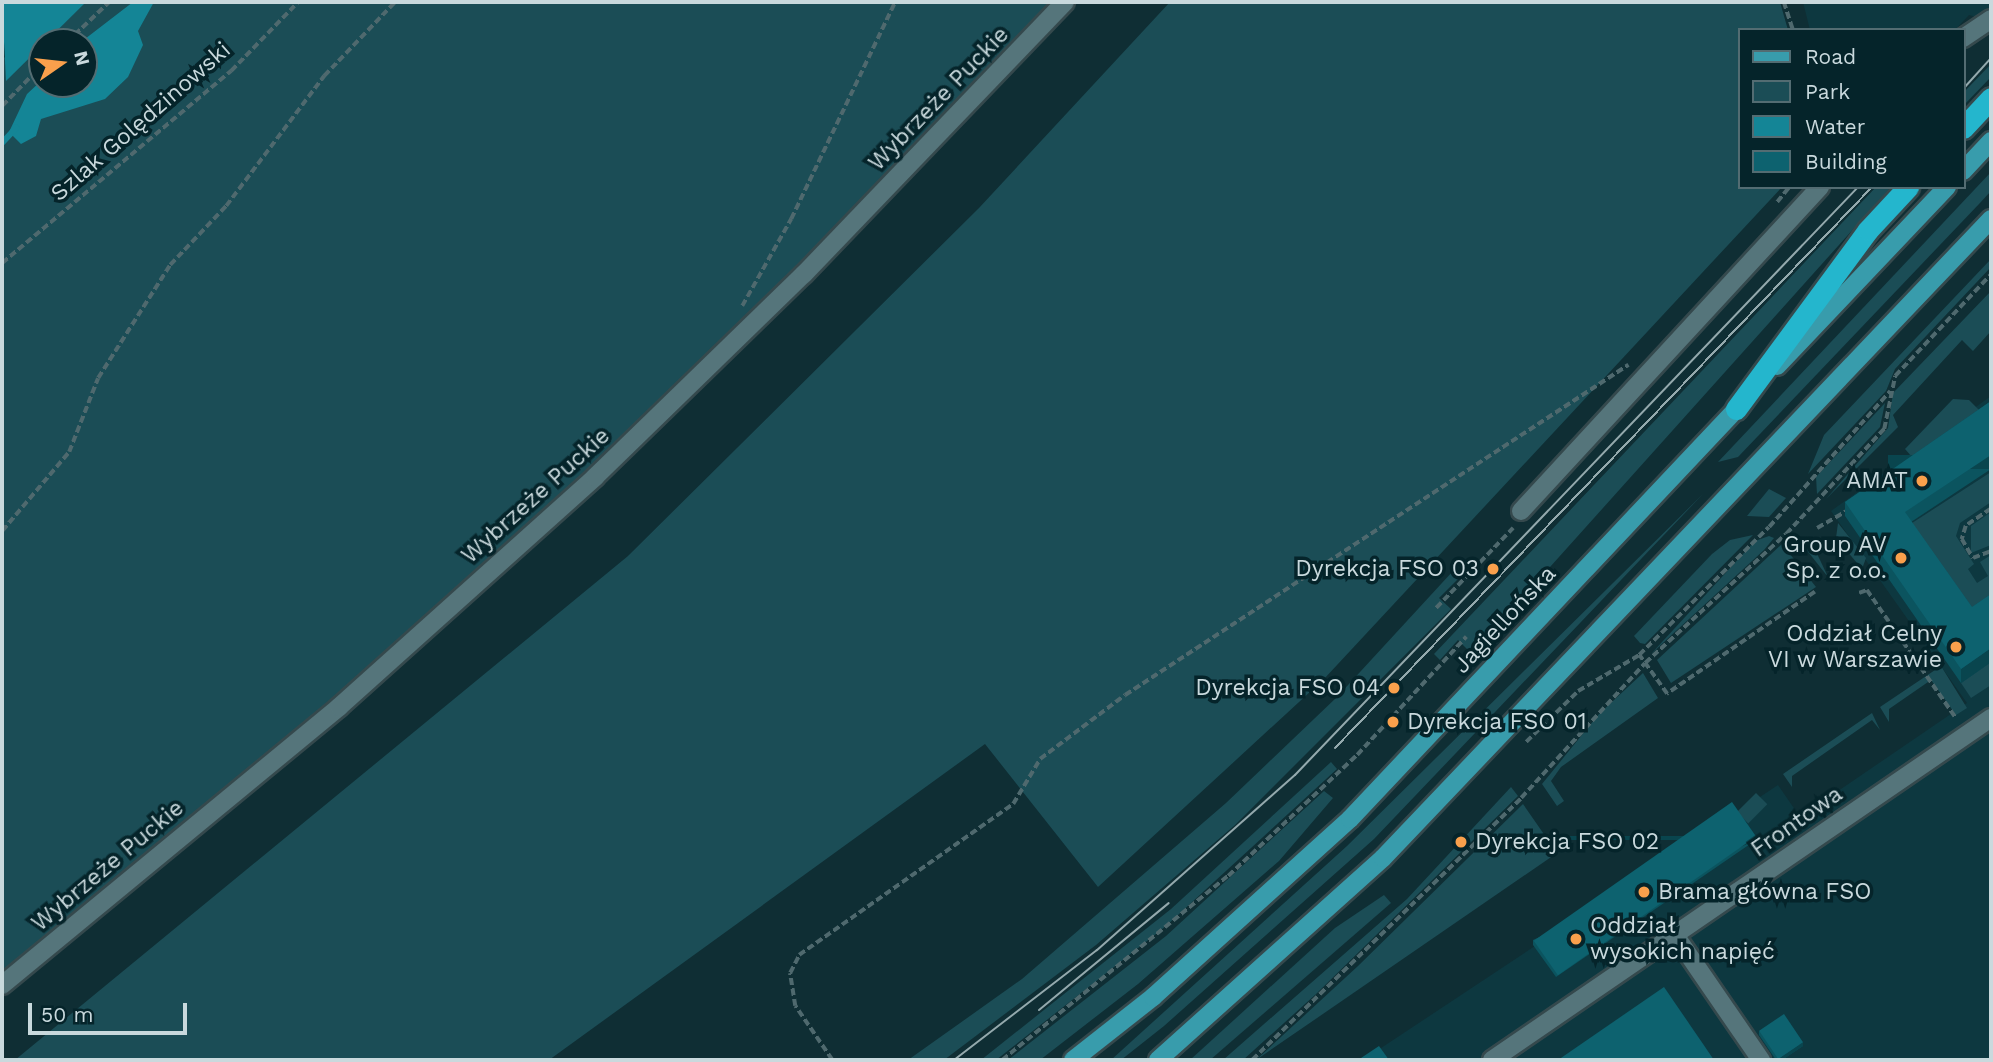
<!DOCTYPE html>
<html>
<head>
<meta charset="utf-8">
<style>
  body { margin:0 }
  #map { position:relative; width:1993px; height:1062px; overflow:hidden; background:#0f2e34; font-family:"Work Sans",sans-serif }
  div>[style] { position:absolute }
  .built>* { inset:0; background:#0d3840 }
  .green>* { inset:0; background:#1b4d56; transform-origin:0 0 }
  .water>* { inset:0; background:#148596 }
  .stream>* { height:6px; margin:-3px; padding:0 3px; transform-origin:3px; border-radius:3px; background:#148596 }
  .path>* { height:3.5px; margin-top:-1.75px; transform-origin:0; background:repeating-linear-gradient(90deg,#4f696e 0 7px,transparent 0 10.5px) }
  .roads { filter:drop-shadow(2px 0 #35494d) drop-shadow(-2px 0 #35494d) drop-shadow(0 2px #35494d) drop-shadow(0 -2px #35494d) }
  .minor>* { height:18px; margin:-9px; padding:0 9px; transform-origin:9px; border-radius:9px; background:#55757b }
  .major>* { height:18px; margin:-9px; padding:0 9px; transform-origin:9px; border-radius:9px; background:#389cac }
  .highway>* { height:21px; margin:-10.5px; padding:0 10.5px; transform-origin:10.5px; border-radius:10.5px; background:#24b6cd }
  .tram>* { height:2px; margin:-1px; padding:0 1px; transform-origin:1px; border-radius:1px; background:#94a9ad }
  .wall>* { inset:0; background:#0b545f }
  .shaded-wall>* { inset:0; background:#09454e; transform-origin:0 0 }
  .building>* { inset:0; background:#0d626f; transform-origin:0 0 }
  .dots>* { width:19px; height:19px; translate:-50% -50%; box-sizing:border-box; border:4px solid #05242a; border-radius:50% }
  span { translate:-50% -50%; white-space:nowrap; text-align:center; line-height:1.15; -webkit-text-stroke:7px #05242a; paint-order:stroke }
  .street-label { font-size:23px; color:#c9d9dd }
  .poi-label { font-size:23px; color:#c9d9dd }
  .right { translate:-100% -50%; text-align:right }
  .left { translate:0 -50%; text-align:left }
  .frame { position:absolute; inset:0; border:4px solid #c9d9dd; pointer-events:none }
  .legend { position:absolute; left:1738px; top:28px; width:228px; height:161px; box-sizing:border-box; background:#05242a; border:2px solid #536c72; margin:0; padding:9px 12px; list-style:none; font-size:21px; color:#c9d9dd }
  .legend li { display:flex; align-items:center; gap:14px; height:35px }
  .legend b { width:35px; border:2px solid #536c72 }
  .north { position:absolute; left:28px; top:28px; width:70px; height:70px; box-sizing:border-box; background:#05242a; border:2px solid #536c72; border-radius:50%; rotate:76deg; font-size:19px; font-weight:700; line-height:28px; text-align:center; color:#c9d9dd }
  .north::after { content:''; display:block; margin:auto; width:24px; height:32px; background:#f9a04c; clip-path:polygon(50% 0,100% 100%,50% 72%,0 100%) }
  .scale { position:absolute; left:28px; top:1003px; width:159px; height:32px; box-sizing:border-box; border:4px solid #c9d9dd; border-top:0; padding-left:9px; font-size:21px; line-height:24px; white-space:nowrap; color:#c9d9dd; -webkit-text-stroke:5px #05242a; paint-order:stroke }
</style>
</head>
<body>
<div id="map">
  <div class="built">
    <div style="clip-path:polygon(1803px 2px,1991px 2px,1991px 8px,1981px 18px,1969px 15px,1955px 30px,1810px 30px)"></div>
    <div style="clip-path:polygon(1991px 396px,1991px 1060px,1363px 1060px,1778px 785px,1800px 817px,1967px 703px,1831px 511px)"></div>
  </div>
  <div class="green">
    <div style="clip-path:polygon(evenodd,59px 2px,1050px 2px,800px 267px,612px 451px,402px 640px,2px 973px,2px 60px,59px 2px,42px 42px,84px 42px,103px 71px,84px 84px,42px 84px,42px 42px)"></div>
    <div style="clip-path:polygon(1170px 2px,1780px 2px,1788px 30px,1739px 30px,1739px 187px,1782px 187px,1324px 679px,1098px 887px,985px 744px,549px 1060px,15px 1060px,628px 556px,979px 208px)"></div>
    <div style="clip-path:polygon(1991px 64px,1991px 77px,1963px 106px,1963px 93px)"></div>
    <div style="clip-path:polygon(1991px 172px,1991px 191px,1979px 204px,1738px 457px,1718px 462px)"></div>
    <div style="clip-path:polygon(1876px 187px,1891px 187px,1472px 654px,1458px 640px,1440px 660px,1434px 654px)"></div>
    <div style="clip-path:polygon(1991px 259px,1991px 267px,1895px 369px,1886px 391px,1808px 474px,1824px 435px)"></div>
    <div style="clip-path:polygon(1991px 291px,1991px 331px,1973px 351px,1962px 340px,1893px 415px,1898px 427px,1826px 499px,1888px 428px,1893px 393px)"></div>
    <div style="clip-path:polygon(1953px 399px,1969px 400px,1980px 411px,1912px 457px,1905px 449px)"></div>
    <div style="clip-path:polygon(1885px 403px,1880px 427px,1817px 494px,1816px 477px)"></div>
    <div style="clip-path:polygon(1991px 472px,1991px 502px,1960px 523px,1956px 536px,1974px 564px,1968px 569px,1977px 583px,1988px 576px,1980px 562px,1991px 555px,1991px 595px,1968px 611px,1909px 525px)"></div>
    <div style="clip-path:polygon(1769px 489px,1786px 498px,1769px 517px,1747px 516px)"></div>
    <div style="clip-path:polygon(1703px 494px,1374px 839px,1164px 1026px,1121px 1060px,1111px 1060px,1347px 846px)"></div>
    <div style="clip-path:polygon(1991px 512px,1991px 545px,1971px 553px,1971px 526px)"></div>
    <div style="clip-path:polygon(1838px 523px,1866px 558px,1862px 569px,1836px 538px)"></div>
    <div style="clip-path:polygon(1753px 535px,1645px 644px,1640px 643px,1634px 636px,1712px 554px,1730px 540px)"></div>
    <div style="clip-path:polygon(1769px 536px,1774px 538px,1764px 550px,1651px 654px,1755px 541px)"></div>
    <div style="clip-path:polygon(1806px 542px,1812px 543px,1828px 577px,1805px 548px)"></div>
    <div style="clip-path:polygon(1782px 544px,1816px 587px,1671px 683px,1657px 660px)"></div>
    <div style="clip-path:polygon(1453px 571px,1459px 578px,1439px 598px,1451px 609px,1235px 825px,1096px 945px,944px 1060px,908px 1060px,1022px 979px,1226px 803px,1337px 697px)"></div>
    <div style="clip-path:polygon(1991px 662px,1991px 685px,1971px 698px,1961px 683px)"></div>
    <div style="clip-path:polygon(1941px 666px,1967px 708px,1956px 715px,1931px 680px,1889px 709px,1889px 722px,1880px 707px)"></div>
    <div style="clip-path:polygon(1643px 673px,1658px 698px,1561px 767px,1551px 781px,1564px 801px,1557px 806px,1542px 784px,1599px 714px)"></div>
    <div style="clip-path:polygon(1872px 713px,1880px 730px,1872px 720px,1792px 776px,1792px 787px,1783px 774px)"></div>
    <div style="clip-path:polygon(1331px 762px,1337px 769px,1166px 926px,996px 1060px,981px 1060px,1171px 909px)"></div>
    <div style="clip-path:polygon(1511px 787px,1518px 796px,1315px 995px,1243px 1060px,1223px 1060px,1407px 899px)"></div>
    <div style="clip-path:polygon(1324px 791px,1333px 798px,1279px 861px,1138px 984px,1040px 1060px,1008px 1060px,1166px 936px)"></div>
    <div style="left:1756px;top:793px;width:16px;height:27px;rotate:45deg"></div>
    <div style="clip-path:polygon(1523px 804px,1557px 853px,1256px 1060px,1358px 966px)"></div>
    <div style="clip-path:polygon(1384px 895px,1391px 903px,1210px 1060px,1190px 1060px,1335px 928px)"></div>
  </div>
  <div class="water">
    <div style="clip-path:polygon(2px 2px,86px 2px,6px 81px)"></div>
    <div style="clip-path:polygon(133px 2px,154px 2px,138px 31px,143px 45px,128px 77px,105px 99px,41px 119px,36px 136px,21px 144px,9px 132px,27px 94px,42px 80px,84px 84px,81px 42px)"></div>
  </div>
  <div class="stream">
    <div style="left:2px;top:143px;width:21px;rotate:-47deg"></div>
  </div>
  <div class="path">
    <div style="left:1784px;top:2px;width:29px;rotate:72deg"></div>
    <div style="left:67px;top:42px;width:58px;rotate:-43.6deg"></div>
    <div style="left:2px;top:106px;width:57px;rotate:-45.7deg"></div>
    <div style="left:1777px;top:202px;width:19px;rotate:-51deg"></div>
    <div style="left:2px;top:263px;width:299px;rotate:-40deg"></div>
    <div style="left:231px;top:71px;width:96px;rotate:-45.8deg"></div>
    <div style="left:742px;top:306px;width:100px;rotate:-60.6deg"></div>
    <div style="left:791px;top:219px;width:241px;rotate:-64.4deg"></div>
    <div style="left:1991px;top:509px;width:30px;rotate:146deg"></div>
    <div style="left:1966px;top:526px;width:14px;rotate:107deg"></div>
    <div style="left:1962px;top:539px;width:22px;rotate:60deg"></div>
    <div style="left:1973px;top:558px;width:19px;rotate:-21deg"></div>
    <div style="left:1817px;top:528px;width:34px;rotate:-30deg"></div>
    <div style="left:2px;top:531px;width:104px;rotate:-49.7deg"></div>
    <div style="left:69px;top:452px;width:79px;rotate:-68.6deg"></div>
    <div style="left:98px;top:378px;width:134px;rotate:-57.5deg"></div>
    <div style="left:170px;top:265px;width:81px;rotate:-46.5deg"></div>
    <div style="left:226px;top:206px;width:163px;rotate:-53deg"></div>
    <div style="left:324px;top:76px;width:103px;rotate:-46.2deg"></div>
    <div style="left:1815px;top:592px;width:180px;rotate:145.4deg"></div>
    <div style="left:1667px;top:694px;width:48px;rotate:-125.7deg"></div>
    <div style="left:1639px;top:655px;width:182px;rotate:-44.6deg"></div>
    <div style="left:1769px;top:527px;width:182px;rotate:-48.3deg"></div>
    <div style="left:1859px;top:593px;width:9px;rotate:-21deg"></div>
    <div style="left:1867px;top:590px;width:156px;rotate:55.2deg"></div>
    <div style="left:1436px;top:608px;width:111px;rotate:-46.1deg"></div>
    <div style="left:1526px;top:742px;width:73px;rotate:-44.4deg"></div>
    <div style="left:1578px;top:691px;width:71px;rotate:-30.5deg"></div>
    <div style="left:832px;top:1060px;width:65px;rotate:-124.4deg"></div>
    <div style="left:795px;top:1006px;width:33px;rotate:-99deg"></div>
    <div style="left:790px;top:973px;width:20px;rotate:-63deg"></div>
    <div style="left:799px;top:955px;width:262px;rotate:-35.2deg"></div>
    <div style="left:1013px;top:804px;width:52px;rotate:-59deg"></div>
    <div style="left:1040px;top:759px;width:106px;rotate:-37deg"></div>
    <div style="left:1125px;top:695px;width:602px;rotate:-33.27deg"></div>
    <div style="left:1002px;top:1060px;width:291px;rotate:-39.2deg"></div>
    <div style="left:1228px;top:876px;width:177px;rotate:-43.2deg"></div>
    <div style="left:1357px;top:755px;width:161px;rotate:-47.3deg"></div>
    <div style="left:1252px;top:1060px;width:376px;rotate:-44.2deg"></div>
    <div style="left:1521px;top:798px;width:183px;rotate:-47.4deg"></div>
    <div style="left:1645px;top:663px;width:191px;rotate:-42.5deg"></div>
    <div style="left:1786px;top:534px;width:144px;rotate:-47deg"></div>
    <div style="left:1884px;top:429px;width:54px;rotate:-78.3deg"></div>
    <div style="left:1895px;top:376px;width:140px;rotate:-46.7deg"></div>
  </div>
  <div class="roads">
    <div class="minor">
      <div style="left:1963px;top:38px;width:34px;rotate:-34deg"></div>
      <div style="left:1521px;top:511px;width:441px;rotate:-47.3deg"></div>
      <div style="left:1675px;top:935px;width:152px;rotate:55.5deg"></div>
      <div style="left:2px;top:985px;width:437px;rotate:-39.5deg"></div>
      <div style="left:339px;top:707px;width:344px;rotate:-41.9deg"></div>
      <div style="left:595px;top:477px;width:291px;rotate:-44.2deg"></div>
      <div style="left:804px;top:274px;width:377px;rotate:-46.2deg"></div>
      <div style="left:1492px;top:1060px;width:605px;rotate:-34.43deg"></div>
    </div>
    <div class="major">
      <div style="left:1963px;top:171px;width:41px;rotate:-47deg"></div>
      <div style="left:1777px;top:366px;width:247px;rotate:-46.5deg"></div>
      <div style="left:1073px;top:1060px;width:102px;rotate:-38.2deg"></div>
      <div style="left:1153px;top:997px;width:266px;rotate:-42.1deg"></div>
      <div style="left:1350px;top:819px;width:574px;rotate:-46.69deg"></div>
      <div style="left:1158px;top:1060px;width:302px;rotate:-41.9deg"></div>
      <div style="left:1383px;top:858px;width:882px;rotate:-46.42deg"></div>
    </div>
    <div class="highway">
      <div style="left:1963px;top:128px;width:41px;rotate:-47deg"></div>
      <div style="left:1736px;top:409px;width:222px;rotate:-53.6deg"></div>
      <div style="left:1868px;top:230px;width:59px;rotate:-47.1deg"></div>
    </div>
  </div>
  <div class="tram">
    <div style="left:1963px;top:89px;width:42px;rotate:-47.9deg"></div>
    <div style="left:1335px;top:748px;width:777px;rotate:-46.25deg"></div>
    <div style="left:1039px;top:1010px;width:168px;rotate:-39.5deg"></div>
    <div style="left:954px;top:1060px;width:180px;rotate:-37.6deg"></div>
    <div style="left:1097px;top:950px;width:264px;rotate:-41.5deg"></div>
    <div style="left:1295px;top:775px;width:814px;rotate:-46.24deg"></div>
  </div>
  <div class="wall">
    <div style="clip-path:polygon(1991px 401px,1991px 469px,1911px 522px,1972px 607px,1991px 594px,1991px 662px,1961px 683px,1845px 516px,1845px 502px)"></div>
    <div style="clip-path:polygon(1756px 840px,1556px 977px,1533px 945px,1533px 940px)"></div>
    <div style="clip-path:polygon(1759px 1031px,1803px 1046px,1782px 1060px,1776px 1060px,1759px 1035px)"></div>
  </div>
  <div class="shaded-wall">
    <div style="left:1991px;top:455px;width:14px;height:103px;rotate:90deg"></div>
    <div style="clip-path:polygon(1991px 648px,1991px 662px,1961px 683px,1961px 669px)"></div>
    <div style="left:1756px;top:836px;width:4px;height:242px;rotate:90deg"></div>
    <div style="clip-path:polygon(1803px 1042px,1803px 1046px,1782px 1060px,1778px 1060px,1778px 1059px)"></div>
  </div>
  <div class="building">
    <div style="clip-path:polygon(1991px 401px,1991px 455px,1905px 512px,1972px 607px,1991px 594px,1991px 648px,1961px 669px,1845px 502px)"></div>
    <div style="left:1732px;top:802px;width:42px;height:242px;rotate:55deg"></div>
    <div style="clip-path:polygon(1664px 987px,1714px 1060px,1558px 1060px)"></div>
    <div style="left:1784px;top:1014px;width:34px;height:30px;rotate:56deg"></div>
    <div style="clip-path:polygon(1379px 1046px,1389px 1060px,1358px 1060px)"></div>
  </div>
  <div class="dots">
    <div style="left:1922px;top:481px;background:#f9a04c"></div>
    <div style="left:1901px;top:558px;background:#f9a04c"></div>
    <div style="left:1493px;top:569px;background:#f9a04c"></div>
    <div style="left:1956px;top:647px;background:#f9a04c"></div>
    <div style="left:1394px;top:688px;background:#f9a04c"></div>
    <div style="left:1393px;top:722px;background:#f9a04c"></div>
    <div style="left:1461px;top:842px;background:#f9a04c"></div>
    <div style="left:1644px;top:892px;background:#f9a04c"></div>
    <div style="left:1576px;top:939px;background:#f9a04c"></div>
  </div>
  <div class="street-label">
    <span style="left:939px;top:99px;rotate:-46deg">Wybrzeże Puckie</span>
    <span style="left:141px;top:122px;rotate:-41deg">Szlak Golędzinowski</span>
    <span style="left:536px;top:496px;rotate:-42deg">Wybrzeże Puckie</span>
    <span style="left:1505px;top:620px;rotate:-47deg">Jagiellońska</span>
    <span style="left:1797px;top:822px;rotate:-35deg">Frontowa</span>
    <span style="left:108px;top:866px;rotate:-40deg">Wybrzeże Puckie</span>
  </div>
  <div class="poi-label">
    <span class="right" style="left:1908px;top:481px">AMAT</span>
    <span class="right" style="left:1887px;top:558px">Group AV<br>Sp. z o.o.</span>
    <span class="right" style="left:1479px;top:569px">Dyrekcja FSO 03</span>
    <span class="right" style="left:1942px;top:647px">Oddział Celny<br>VI w Warszawie</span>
    <span class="right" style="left:1380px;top:688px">Dyrekcja FSO 04</span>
    <span class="left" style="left:1407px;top:722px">Dyrekcja FSO 01</span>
    <span class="left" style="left:1475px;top:842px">Dyrekcja FSO 02</span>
    <span class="left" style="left:1658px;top:892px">Brama główna FSO</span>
    <span class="left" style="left:1590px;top:939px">Oddział<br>wysokich napięć</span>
  </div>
  <div class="frame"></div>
  <ul class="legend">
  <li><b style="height:9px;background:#389cac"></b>Road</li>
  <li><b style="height:19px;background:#1b4d56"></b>Park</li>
  <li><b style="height:19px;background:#148596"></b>Water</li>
  <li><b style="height:19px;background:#0d626f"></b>Building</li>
  </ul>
  <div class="north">N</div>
  <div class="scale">50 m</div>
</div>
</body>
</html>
